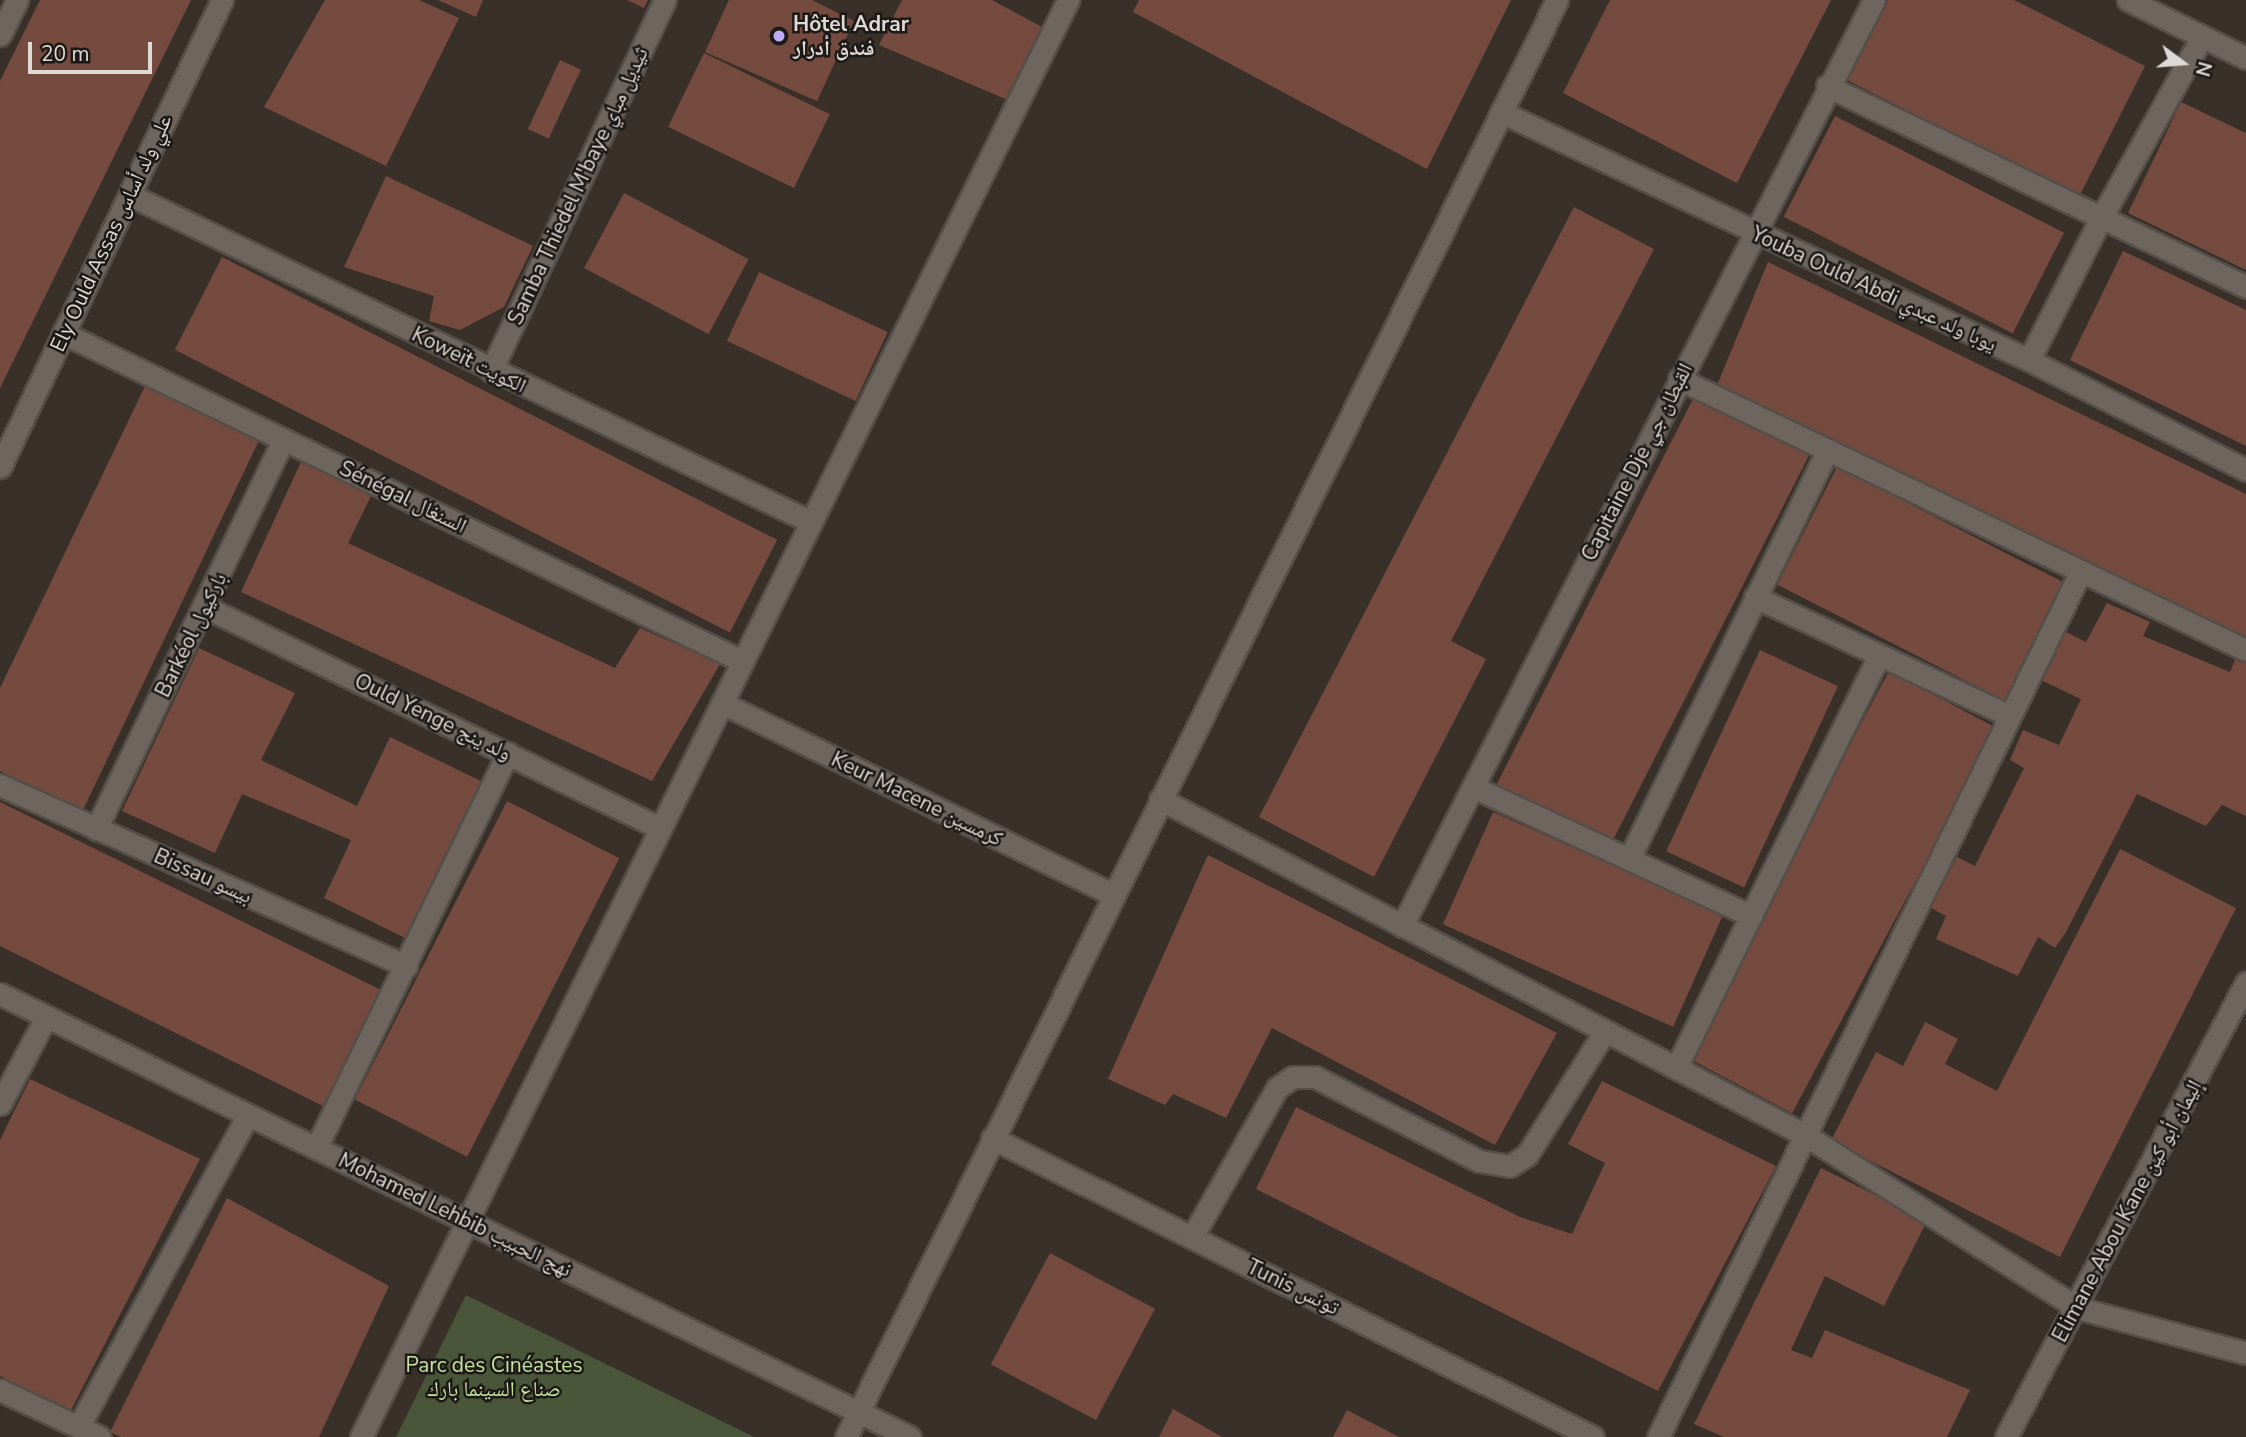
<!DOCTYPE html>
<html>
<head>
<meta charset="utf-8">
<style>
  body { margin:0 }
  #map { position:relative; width:2246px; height:1437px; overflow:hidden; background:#39302a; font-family:"Nunito Sans","Noto Naskh Arabic",sans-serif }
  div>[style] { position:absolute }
  .green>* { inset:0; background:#4a563a }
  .building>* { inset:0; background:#764b3f; transform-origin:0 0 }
  .roads { filter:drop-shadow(2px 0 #554e49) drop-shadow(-2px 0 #554e49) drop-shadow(0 2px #554e49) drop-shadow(0 -2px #554e49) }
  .minor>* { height:21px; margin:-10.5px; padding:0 10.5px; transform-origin:10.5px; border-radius:10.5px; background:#6e655e }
  .dots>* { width:19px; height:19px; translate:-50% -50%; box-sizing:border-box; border:4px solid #1d1916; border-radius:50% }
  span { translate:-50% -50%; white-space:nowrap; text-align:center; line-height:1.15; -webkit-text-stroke:5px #1d1916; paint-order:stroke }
  .poi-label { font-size:21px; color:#dfd9d5; font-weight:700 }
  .left { translate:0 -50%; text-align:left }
  .street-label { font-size:21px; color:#dfd9d5 }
  .park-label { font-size:21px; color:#c4e19f }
  .north { position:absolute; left:2148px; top:28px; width:70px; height:70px; -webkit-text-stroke:5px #1d1916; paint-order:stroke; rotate:106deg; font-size:19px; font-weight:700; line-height:28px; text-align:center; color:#dfd9d5 }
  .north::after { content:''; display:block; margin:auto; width:24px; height:32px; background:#dfd9d5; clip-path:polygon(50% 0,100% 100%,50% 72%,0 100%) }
  .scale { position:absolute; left:28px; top:42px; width:124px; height:32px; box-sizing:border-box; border:4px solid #dfd9d5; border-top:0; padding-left:9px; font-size:21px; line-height:24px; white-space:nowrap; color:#dfd9d5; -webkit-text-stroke:5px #1d1916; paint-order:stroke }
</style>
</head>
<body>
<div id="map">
  <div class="green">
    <div style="clip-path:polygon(466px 1295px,754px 1437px,396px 1437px)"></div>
  </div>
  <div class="building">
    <div style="clip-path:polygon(40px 0,191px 0,0 388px,0 81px)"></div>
    <div style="clip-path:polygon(325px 0,419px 0,459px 18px,386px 166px,264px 107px)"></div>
    <div style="clip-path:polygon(438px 0,483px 0,476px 17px)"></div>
    <div style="clip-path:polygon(627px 0,648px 0,644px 8px)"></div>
    <div style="clip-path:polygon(729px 0,812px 0,854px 21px,817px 101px,705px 52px)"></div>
    <div style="clip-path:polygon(902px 0,992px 0,1044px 28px,1010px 101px,879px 45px)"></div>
    <div style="clip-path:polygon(1139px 0,1511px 0,1427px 169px,1133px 12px)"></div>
    <div style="clip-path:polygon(1610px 0,1831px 0,1737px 183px,1563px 93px)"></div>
    <div style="clip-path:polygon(1888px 0,2014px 0,2145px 66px,2079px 197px,1847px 80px)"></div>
    <div style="left:704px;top:53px;width:140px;height:82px;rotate:26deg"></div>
    <div style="left:560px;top:60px;width:23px;height:76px;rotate:25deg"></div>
    <div style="clip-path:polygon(2181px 102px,2246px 133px,2246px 270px,2128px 213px)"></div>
    <div style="left:1835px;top:116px;width:257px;height:113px;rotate:27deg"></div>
    <div style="clip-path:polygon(386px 176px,533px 246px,504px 307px,460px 330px,429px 321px,434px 296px,344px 267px)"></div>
    <div style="left:624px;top:193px;width:141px;height:85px;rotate:28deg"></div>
    <div style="clip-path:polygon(1574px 207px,1654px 249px,1451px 641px,1486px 659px,1374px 877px,1259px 817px)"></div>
    <div style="clip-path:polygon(2123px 251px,2246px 310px,2246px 446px,2070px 360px)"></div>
    <div style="left:222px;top:257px;width:623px;height:104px;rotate:27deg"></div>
    <div style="clip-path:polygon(1768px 262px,2246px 494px,2246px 644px,1715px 390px)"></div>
    <div style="left:759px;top:272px;width:142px;height:76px;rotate:25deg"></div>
    <div style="clip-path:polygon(147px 382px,261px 436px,83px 810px,0 771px,0 688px)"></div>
    <div style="left:1694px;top:397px;width:129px;height:441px;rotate:27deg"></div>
    <div style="clip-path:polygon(301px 462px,372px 494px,348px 543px,615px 668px,640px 628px,720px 664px,652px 781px,241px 592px)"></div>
    <div style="left:1837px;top:467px;width:259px;height:132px;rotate:27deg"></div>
    <div style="clip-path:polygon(2107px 603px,2150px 622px,2143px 636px,2230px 672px,2237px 655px,2246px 660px,2246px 816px,2222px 805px,2206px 826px,2137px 794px,2066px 932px,2055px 948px,2038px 937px,2018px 976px,1936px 939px,1946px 916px,1931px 908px,1957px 857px,1975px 866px,2024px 768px,2010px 760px,2023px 730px,2059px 745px,2081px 699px,2041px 680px,2066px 632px,2086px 642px)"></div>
    <div style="clip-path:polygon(199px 648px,295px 693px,261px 760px,357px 806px,390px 737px,485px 783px,407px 939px,324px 898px,351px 840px,242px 794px,215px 853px,122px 811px)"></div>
    <div style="left:1760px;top:650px;width:86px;height:222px;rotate:25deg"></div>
    <div style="left:1889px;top:671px;width:122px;height:436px;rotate:28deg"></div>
    <div style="left:507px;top:801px;width:126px;height:335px;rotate:27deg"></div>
    <div style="clip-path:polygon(0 802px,381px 990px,323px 1106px,0 946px)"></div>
    <div style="left:1493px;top:812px;width:252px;height:123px;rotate:24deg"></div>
    <div style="clip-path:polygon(2120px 849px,2236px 908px,2060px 1257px,1831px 1141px,1876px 1052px,1903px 1066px,1925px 1022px,1958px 1039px,1945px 1064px,1997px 1091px)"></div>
    <div style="clip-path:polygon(1208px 855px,1557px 1033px,1495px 1145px,1272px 1028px,1226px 1118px,1173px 1094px,1165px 1105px,1108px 1079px)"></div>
    <div style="clip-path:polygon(30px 1079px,200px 1159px,71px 1410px,0 1376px,0 1140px)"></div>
    <div style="clip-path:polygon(1602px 1081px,1776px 1166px,1658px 1391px,1256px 1189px,1296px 1107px,1520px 1217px,1572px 1234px,1605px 1163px,1568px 1144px)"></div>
    <div style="clip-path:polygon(1821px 1168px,1927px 1221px,1884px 1306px,1825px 1276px,1791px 1350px,1812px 1358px,1825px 1330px,1970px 1390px,1947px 1437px,1724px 1437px,1694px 1424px)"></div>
    <div style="clip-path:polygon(227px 1198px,389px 1286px,319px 1437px,121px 1437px,110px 1432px)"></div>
    <div style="left:1050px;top:1253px;width:119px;height:126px;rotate:28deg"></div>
    <div style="clip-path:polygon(1173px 1409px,1222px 1437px,1159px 1437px)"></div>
    <div style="clip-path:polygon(1347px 1410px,1399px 1437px,1333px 1437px)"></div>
  </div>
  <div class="roads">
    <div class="minor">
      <div style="left:2128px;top:0;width:131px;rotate:26.2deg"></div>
      <div style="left:0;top:35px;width:39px;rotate:-64deg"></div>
      <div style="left:1827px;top:86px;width:465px;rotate:25.6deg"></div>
      <div style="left:1501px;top:112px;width:583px;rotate:25.16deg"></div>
      <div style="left:2029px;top:360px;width:243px;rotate:26.9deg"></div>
      <div style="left:130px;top:195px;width:755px;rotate:25.65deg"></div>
      <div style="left:63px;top:333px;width:754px;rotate:25.78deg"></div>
      <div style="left:2029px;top:360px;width:157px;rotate:-63.1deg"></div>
      <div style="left:2100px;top:220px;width:210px;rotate:-60.9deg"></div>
      <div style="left:491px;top:371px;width:410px;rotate:-64.9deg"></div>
      <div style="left:1679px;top:379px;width:628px;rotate:25.55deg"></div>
      <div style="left:0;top:467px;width:517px;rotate:-64.57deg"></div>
      <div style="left:1755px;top:597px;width:281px;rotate:25deg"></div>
      <div style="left:205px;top:607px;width:506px;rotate:25.91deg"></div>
      <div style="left:722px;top:703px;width:434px;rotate:26.1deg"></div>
      <div style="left:0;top:785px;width:445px;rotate:24deg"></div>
      <div style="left:1473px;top:787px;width:172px;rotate:24.8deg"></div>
      <div style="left:1629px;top:859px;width:455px;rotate:-64.1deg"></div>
      <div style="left:1160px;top:799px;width:727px;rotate:27.52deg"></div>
      <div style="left:1805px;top:1135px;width:323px;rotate:32.4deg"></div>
      <div style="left:2078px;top:1308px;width:174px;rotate:15deg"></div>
      <div style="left:96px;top:829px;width:432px;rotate:-64.3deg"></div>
      <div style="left:1629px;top:859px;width:135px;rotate:25deg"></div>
      <div style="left:1402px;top:926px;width:1039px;rotate:-62.99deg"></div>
      <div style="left:0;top:994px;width:1012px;rotate:25.96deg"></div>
      <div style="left:1676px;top:1068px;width:460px;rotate:-63.8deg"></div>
      <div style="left:0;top:1104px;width:98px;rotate:-62.1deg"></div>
      <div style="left:992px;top:1138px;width:671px;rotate:26.45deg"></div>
      <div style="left:316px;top:1148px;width:439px;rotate:-64.1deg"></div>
      <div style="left:1192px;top:1237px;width:172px;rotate:-60.3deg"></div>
      <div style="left:1277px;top:1088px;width:19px;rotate:-35deg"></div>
      <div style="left:1293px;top:1077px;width:22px"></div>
      <div style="left:1315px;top:1077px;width:184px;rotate:27.1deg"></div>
      <div style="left:1479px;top:1161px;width:31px;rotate:9deg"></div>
      <div style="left:1510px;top:1166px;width:20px;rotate:-33deg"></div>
      <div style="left:1527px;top:1155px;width:146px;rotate:-57.8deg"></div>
      <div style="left:0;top:1390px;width:110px;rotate:25.2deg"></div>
      <div style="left:79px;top:1426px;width:354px;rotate:-61.5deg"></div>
      <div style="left:361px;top:1437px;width:1602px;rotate:-63.8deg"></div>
      <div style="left:846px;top:1437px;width:1603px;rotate:-63.67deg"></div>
      <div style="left:1658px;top:1437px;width:964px;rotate:-63.97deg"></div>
      <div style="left:2006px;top:1437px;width:514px;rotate:-62.14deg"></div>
    </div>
  </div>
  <div class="dots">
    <div style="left:779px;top:36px;background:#bbaaf6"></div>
  </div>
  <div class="poi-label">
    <span class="left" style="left:793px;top:36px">Hôtel Adrar<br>فندق أدرار</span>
  </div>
  <div class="street-label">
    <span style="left:578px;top:186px;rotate:-65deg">Samba Thiedel M'baye ثيديل مباي</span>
    <span style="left:111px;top:233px;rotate:-65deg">Ely Ould Assas علي ولد أساس</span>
    <span style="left:1874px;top:289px;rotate:25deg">Youba Ould Abdi يوبا ولد عبدي</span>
    <span style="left:469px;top:360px;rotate:26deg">Koweït الكويت</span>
    <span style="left:1637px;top:462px;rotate:-63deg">Capitaine Dje القبطان جي</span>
    <span style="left:403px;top:497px;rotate:26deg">Sénégal السنغال</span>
    <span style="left:191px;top:635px;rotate:-64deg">Barkéol باركيول</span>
    <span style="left:433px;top:717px;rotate:26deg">Ould Yenge ولد ينج</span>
    <span style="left:917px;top:799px;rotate:26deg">Keur Macene كرمسين</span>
    <span style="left:203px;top:876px;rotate:24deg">Bissau بيسو</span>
    <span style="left:2127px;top:1211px;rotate:-62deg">Elimane Abou Kane إليمان أبو كين</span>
    <span style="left:455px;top:1215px;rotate:26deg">Mohamed Lehbib نهج الحبيب</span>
    <span style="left:1293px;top:1287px;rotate:26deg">Tunis تونس</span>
  </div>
  <div class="park-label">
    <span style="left:494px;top:1377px">Parc des Cinéastes<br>صناع السينما بارك</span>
  </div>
  <div class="north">N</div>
  <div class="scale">20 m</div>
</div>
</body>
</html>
